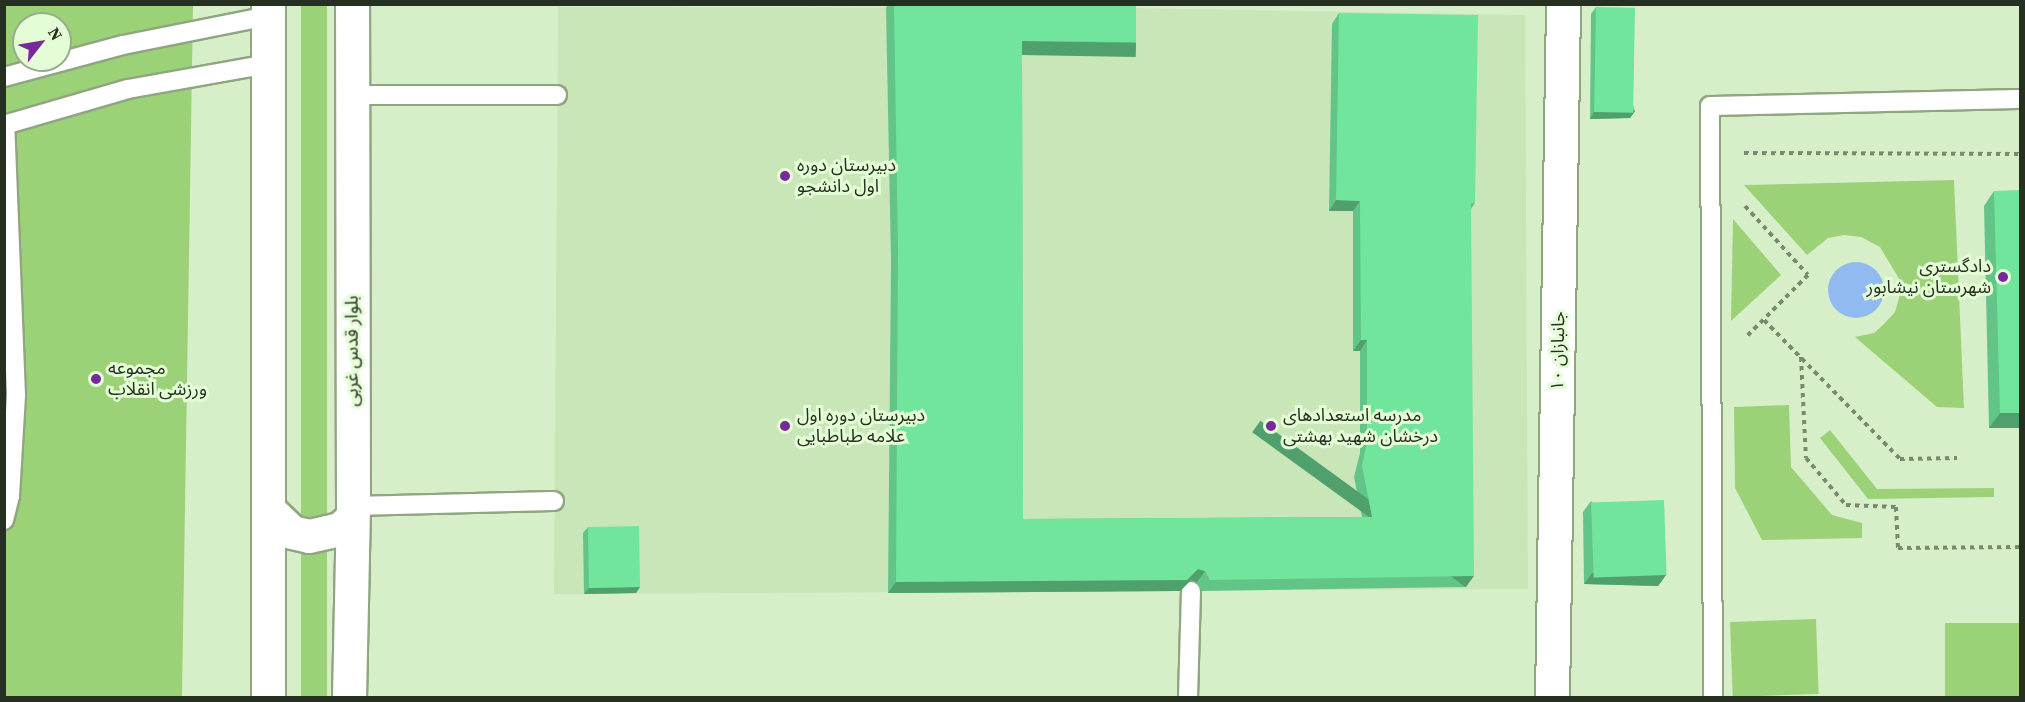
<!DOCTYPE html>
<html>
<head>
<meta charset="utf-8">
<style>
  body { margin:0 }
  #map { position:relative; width:2025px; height:702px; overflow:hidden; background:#d7efc9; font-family:"Source Serif 4","Noto Sans Arabic",serif }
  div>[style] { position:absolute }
  .built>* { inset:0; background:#c9e6b8 }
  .green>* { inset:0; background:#9bd277; transform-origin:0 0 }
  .water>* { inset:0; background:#91bbf0 }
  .round { border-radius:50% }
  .path>* { height:4px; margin-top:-2px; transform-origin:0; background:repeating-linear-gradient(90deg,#79896f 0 4.5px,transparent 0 9px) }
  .roads { filter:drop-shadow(2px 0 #8fa681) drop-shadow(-2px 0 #8fa681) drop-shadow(0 2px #8fa681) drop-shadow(0 -2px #8fa681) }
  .lane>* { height:18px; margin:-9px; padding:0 9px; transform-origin:9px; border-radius:9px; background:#fff }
  .street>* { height:33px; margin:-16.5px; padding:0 16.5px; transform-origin:16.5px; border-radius:16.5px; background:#fff }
  .secondary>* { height:33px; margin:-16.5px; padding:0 16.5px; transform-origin:16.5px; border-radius:16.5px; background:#fff }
  .wall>* { inset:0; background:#62c587 }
  .shaded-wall>* { inset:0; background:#50a06e; transform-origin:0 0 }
  .building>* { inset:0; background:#72e59d; transform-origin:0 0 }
  .dots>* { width:16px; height:16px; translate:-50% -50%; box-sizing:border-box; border:3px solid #e4fdd6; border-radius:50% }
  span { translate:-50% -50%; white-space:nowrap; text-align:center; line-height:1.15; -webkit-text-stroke:6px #e4fdd6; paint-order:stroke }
  .poi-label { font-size:18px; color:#263021 }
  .left { translate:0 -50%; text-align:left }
  .right { translate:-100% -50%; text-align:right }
  .street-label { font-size:18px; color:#263021 }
  .frame { position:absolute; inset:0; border:6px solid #263021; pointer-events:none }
  .north { position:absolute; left:12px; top:12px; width:60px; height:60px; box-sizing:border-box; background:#e4fdd6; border:2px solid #98ab8e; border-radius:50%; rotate:59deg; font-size:16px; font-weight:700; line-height:24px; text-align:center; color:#263021 }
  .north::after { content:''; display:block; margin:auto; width:21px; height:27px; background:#7a299a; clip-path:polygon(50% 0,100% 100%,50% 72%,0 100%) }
</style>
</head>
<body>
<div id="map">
  <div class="built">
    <div style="clip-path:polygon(558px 7px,1128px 8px,1525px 15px,1528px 589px,554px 594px)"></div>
  </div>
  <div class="green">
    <div style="left:327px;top:4px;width:693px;height:26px;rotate:90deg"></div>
    <div style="clip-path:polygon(evenodd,4px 5px,193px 5px,182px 697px,5px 697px,4px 5px,24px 24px,60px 24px,60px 60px,24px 60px,24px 24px)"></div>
    <div style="clip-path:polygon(1954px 180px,1964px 408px,1937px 407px,1855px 337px,1874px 333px,1883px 325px,1895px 312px,1899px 298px,1901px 282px,1880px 247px,1861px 237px,1844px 235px,1828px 238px,1807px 255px,1744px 185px)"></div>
    <div style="clip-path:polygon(1733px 219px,1781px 275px,1731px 321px)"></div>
    <div style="clip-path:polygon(1789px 405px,1791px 467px,1832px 515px,1862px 523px,1862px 538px,1762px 540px,1735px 488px,1734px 407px)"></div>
    <div style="clip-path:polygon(1830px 430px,1877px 489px,1994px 488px,1994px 497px,1868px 499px,1820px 438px)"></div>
    <div style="left:1816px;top:619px;width:75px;height:86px;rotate:88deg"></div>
    <div style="left:2020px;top:623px;width:74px;height:75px;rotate:90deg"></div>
  </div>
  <div class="water">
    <div class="round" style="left:1828px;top:262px;width:56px;height:56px"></div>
  </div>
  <div class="path">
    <div style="left:1744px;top:153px;width:276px;rotate:0.2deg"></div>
    <div style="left:1745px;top:206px;width:93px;rotate:47.6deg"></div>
    <div style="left:1808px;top:275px;width:88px;rotate:135deg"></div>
    <div style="left:1764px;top:320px;width:194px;rotate:45.6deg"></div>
    <div style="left:1900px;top:459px;width:57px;rotate:-1deg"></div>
    <div style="left:1801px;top:357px;width:101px;rotate:87.2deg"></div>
    <div style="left:1806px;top:458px;width:62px;rotate:49.6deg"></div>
    <div style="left:1846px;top:505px;width:50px;rotate:2.3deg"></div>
    <div style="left:1896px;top:507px;width:41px;rotate:87.2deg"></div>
    <div style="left:1898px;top:548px;width:122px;rotate:-0.5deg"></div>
  </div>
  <div class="roads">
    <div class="lane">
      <div style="left:4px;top:77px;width:123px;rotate:-15.1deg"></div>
      <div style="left:123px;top:45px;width:148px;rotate:-11.3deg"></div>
      <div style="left:352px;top:95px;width:205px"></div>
      <div style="left:4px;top:125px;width:129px;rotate:-16.2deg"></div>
      <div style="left:128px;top:89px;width:143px;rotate:-10.1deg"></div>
      <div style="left:353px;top:506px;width:201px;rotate:-1.4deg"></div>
      <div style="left:4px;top:520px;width:25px;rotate:-76deg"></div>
      <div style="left:10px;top:496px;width:101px;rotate:-86.6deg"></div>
      <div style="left:16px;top:395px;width:270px;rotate:-92.3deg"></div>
      <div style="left:1188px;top:698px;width:107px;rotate:-88.4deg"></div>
      <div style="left:1713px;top:698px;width:592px;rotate:-90.29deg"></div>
      <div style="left:1710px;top:106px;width:310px;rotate:-1.3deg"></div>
    </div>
    <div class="street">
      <div style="left:1552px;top:698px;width:694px;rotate:-89.09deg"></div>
    </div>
    <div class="secondary">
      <div style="left:269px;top:510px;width:32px;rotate:44deg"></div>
      <div style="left:292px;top:532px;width:17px;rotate:13deg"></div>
      <div style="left:309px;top:536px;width:32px;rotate:-13deg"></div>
      <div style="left:340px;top:529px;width:16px;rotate:-43deg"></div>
      <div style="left:268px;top:698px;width:694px;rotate:-90deg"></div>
      <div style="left:349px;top:698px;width:192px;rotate:-88.8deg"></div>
      <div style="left:353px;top:506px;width:502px;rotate:-90.11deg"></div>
    </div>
  </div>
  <div class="wall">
    <div style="clip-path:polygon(888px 4px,1136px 4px,1136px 42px,1129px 53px,1022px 52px,1023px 519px,1362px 517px,1354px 477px,1360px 453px,1360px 351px,1353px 351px,1353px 211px,1329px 211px,1332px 24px,1339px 13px,1475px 203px,1471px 209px,1466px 587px,1202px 591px,1197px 582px,1191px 580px,1180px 591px,888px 593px,891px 261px,886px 8px)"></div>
    <div style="clip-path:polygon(1596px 7px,1635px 111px,1630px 118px,1590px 119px,1591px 14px)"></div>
    <div style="clip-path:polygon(1994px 191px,2020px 428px,1989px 428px,1984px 206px)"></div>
    <div style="clip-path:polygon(1591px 501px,1666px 575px,1658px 586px,1584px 584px,1583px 512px)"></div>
    <div style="clip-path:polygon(588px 527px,640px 587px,636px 593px,584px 594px,583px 533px)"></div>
  </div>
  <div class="shaded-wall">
    <div style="left:1022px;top:41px;width:114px;height:14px;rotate:1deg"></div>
    <div style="clip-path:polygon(1635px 111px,1630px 118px,1590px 119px,1594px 112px)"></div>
    <div style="clip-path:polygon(1336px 200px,1360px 201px,1353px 211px,1329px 211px)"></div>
    <div style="clip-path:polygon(1361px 340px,1367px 340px,1360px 351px,1353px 351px)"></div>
    <div style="clip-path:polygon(2000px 413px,2020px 413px,2020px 428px,1989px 428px)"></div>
    <div style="clip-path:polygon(1198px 569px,1205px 571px,1197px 582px,1191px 580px,1180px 591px,888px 593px,896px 582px)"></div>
    <div style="clip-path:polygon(1592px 573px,1666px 575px,1658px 586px,1584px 584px)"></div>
    <div style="left:1474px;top:576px;width:14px;height:264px;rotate:126deg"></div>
    <div style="clip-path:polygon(640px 587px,636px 593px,584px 594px,589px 588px)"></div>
  </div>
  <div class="building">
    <div style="clip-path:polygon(894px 4px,1136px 4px,1136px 42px,1022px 41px,1023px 519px,1372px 517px,1362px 466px,1367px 442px,1367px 340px,1361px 340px,1360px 201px,1336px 200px,1339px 13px,1478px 15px,1475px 203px,1471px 203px,1474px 576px,1210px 580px,1205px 571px,1198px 569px,1187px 580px,896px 582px,898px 250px)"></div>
    <div style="left:1596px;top:7px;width:39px;height:105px;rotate:1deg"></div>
    <div style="clip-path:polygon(2020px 190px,2020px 413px,2000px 413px,1994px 191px)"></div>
    <div style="left:1664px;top:500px;width:75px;height:73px;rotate:88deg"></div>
    <div style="left:639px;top:526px;width:61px;height:51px;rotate:89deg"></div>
  </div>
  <div class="dots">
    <div style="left:785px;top:176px;background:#7a299a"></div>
    <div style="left:2003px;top:277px;background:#7a299a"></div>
    <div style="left:96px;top:379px;background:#7a299a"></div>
    <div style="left:785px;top:426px;background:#7a299a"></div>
    <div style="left:1271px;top:426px;background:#7a299a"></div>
  </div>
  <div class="poi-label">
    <span class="left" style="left:797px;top:176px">دبیرستان دوره<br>اول دانشجو</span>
    <span class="right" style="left:1991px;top:277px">دادگستری<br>شهرستان نیشابور</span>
    <span class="left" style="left:108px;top:379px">مجموعه<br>ورزشی انقلاب</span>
    <span class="left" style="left:797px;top:426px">دبیرستان دوره اول<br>علامه طباطبایی</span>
    <span class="left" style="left:1283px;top:426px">مدرسه استعدادهای<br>درخشان شهید بهشتی</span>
  </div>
  <div class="street-label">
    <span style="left:352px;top:351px;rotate:-90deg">بلوار قدس غربی</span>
    <span style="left:1558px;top:351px;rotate:-89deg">جانبازان ۱۰</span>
  </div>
  <div class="frame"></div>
  <div class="north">N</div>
</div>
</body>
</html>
